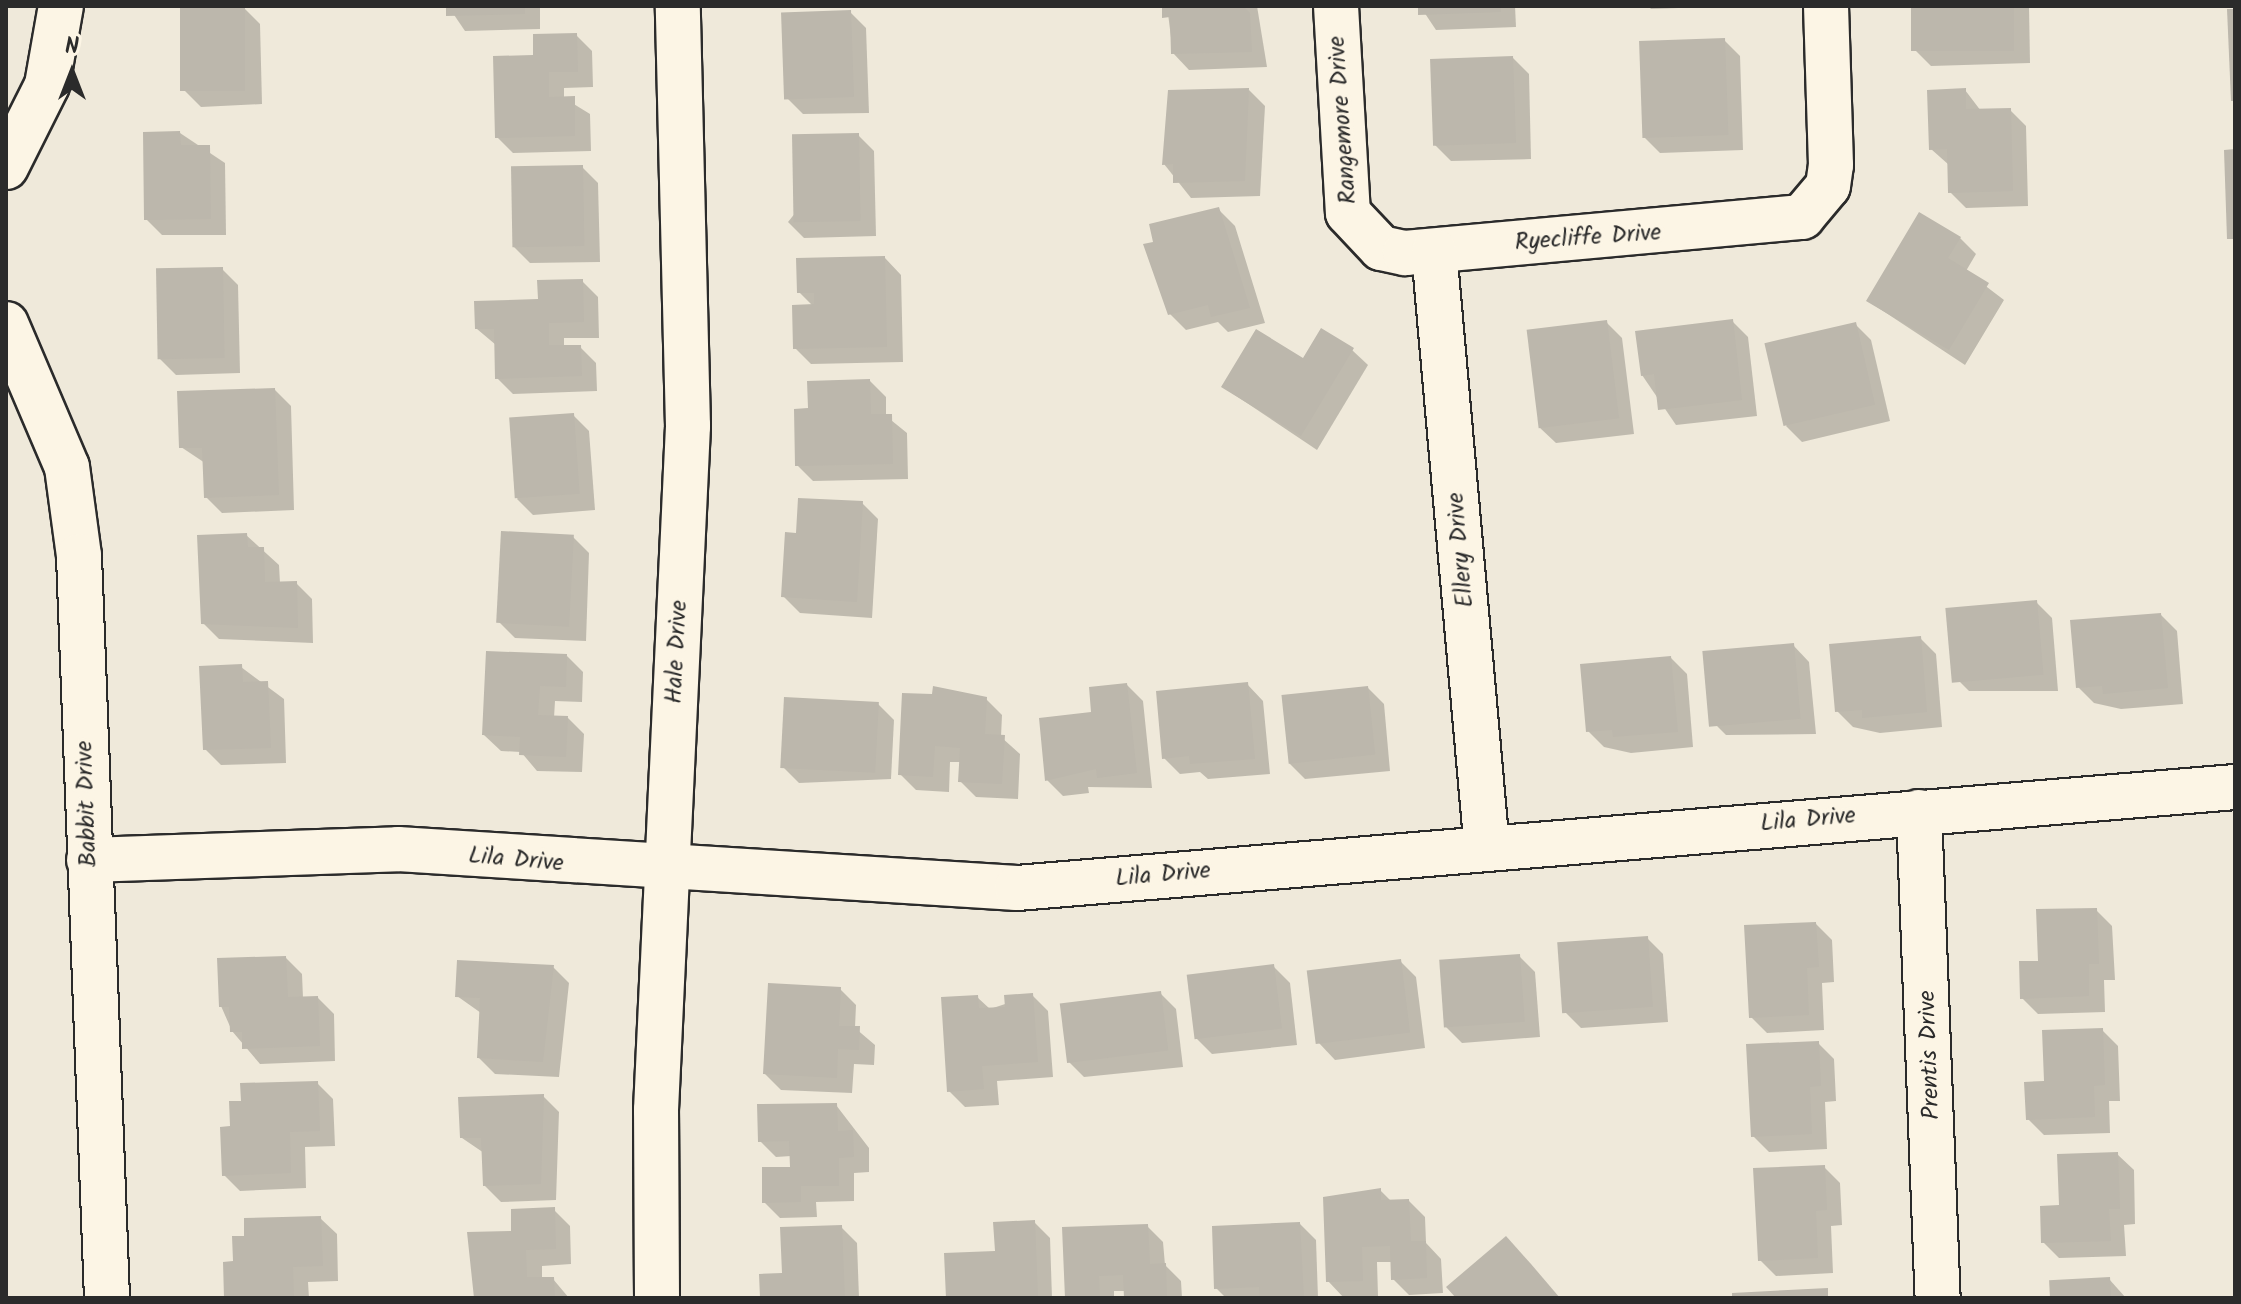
<!DOCTYPE html>
<html>
<head>
<meta charset="utf-8">
<style>
  body { margin:0 }
  #map { position:relative; width:2241px; height:1304px; overflow:hidden; background:#efe9da; font-family:Kalam,sans-serif }
  div>[style] { position:absolute }
  .shadow>* { inset:0; background:#0003 }
  .building>* { inset:0; background:#bcb7ac; transform-origin:0 0 }
  .roads { filter:drop-shadow(2px 0 #2b2b2b) drop-shadow(-2px 0 #2b2b2b) drop-shadow(0 2px #2b2b2b) drop-shadow(0 -2px #2b2b2b) }
  .minor>* { height:44px; margin:-22px; padding:0 22px; transform-origin:22px; border-radius:22px; background:#fcf5e5 }
  span { translate:-50% -50%; white-space:nowrap; text-align:center; line-height:1.15; -webkit-text-stroke:7px #fcf5e5; paint-order:stroke }
  .street-label { font-size:24px; color:#2b2b2b }
  .frame { position:absolute; inset:0; border:8px solid #2b2b2b; pointer-events:none }
  .north { position:absolute; left:32px; top:32px; width:80px; height:80px; -webkit-text-stroke:6px #fcf5e5; paint-order:stroke; rotate:0deg; font-size:22px; font-weight:700; line-height:32px; text-align:center; color:#2b2b2b }
  .north::after { content:''; display:block; margin:auto; width:28px; height:36px; background:#2b2b2b; clip-path:polygon(50% 0,100% 100%,50% 72%,0 100%) }
</style>
</head>
<body>
<div id="map">
  <div class="shadow">
    <div style="clip-path:polygon(182px 6px,244px 8px,260px 24px,262px 104px,201px 107px,185px 91px)"></div>
    <div style="clip-path:polygon(448px 6px,540px 6px,540px 29px,465px 31px)"></div>
    <div style="clip-path:polygon(1167px 6px,1257px 6px,1267px 67px,1189px 70px,1173px 53px)"></div>
    <div style="clip-path:polygon(1420px 6px,1515px 6px,1516px 27px,1436px 30px)"></div>
    <div style="clip-path:polygon(1648px 6px,1733px 6px,1651px 9px)"></div>
    <div style="clip-path:polygon(1913px 6px,2029px 6px,2030px 63px,1931px 66px,1915px 50px)"></div>
    <div style="clip-path:polygon(850px 12px,866px 28px,869px 113px,803px 114px,787px 98px)"></div>
    <div style="clip-path:polygon(576px 35px,592px 51px,593px 87px,564px 88px,564px 98px,590px 114px,591px 151px,513px 153px,497px 137px,535px 57px)"></div>
    <div style="clip-path:polygon(1724px 40px,1740px 56px,1743px 150px,1660px 153px,1644px 137px)"></div>
    <div style="clip-path:polygon(1513px 58px,1529px 74px,1531px 159px,1451px 161px,1435px 145px)"></div>
    <div style="clip-path:polygon(1249px 90px,1265px 106px,1260px 196px,1191px 198px,1164px 164px)"></div>
    <div style="clip-path:polygon(1965px 90px,1981px 111px,2010px 110px,2026px 126px,2028px 206px,1966px 208px,1950px 192px,1949px 165px,1931px 149px)"></div>
    <div style="clip-path:polygon(180px 133px,225px 163px,226px 235px,162px 235px,146px 219px)"></div>
    <div style="clip-path:polygon(858px 135px,874px 151px,876px 236px,804px 238px,788px 222px)"></div>
    <div style="clip-path:polygon(582px 167px,598px 183px,600px 262px,530px 263px,514px 247px)"></div>
    <div style="clip-path:polygon(1218px 209px,1235px 226px,1265px 323px,1228px 332px,1218px 322px,1186px 330px,1170px 314px,1155px 243px)"></div>
    <div style="clip-path:polygon(1960px 238px,1976px 254px,1966px 271px,2004px 300px,1965px 365px,1868px 301px)"></div>
    <div style="clip-path:polygon(885px 258px,901px 275px,903px 362px,811px 364px,795px 348px,813px 306px,799px 292px)"></div>
    <div style="clip-path:polygon(222px 269px,238px 285px,240px 373px,176px 375px,160px 359px)"></div>
    <div style="clip-path:polygon(582px 281px,598px 297px,599px 338px,564px 338px,564px 347px,580px 347px,596px 363px,597px 391px,513px 394px,497px 378px,496px 345px,477px 329px)"></div>
    <div style="clip-path:polygon(1732px 321px,1748px 337px,1757px 416px,1676px 425px,1642px 375px)"></div>
    <div style="clip-path:polygon(1606px 322px,1622px 338px,1634px 434px,1556px 443px,1539px 427px)"></div>
    <div style="clip-path:polygon(1855px 324px,1871px 340px,1890px 421px,1802px 442px,1786px 426px)"></div>
    <div style="clip-path:polygon(1352px 350px,1368px 365px,1317px 450px,1223px 387px)"></div>
    <div style="clip-path:polygon(870px 381px,886px 397px,886px 416px,907px 433px,908px 479px,813px 481px,797px 465px,810px 410px)"></div>
    <div style="clip-path:polygon(275px 390px,291px 406px,294px 510px,222px 513px,206px 497px,205px 463px,181px 447px)"></div>
    <div style="clip-path:polygon(573px 415px,589px 431px,595px 510px,533px 515px,517px 499px)"></div>
    <div style="clip-path:polygon(862px 503px,878px 519px,872px 618px,800px 613px,784px 597px,798px 535px)"></div>
    <div style="clip-path:polygon(246px 535px,279px 565px,280px 583px,296px 583px,312px 599px,313px 643px,219px 639px,203px 623px)"></div>
    <div style="clip-path:polygon(573px 537px,589px 553px,586px 641px,515px 638px,499px 622px)"></div>
    <div style="clip-path:polygon(2036px 602px,2052px 618px,2058px 691px,1969px 691px,1953px 675px)"></div>
    <div style="clip-path:polygon(2161px 615px,2177px 631px,2183px 704px,2121px 709px,2094px 703px,2078px 687px)"></div>
    <div style="clip-path:polygon(1920px 638px,1936px 654px,1942px 727px,1880px 733px,1853px 727px,1837px 711px)"></div>
    <div style="clip-path:polygon(1793px 645px,1809px 662px,1816px 734px,1726px 735px,1710px 719px)"></div>
    <div style="clip-path:polygon(567px 656px,583px 672px,582px 702px,555px 701px,554px 718px,568px 718px,584px 734px,582px 772px,537px 771px,521px 752px,501px 751px,484px 735px)"></div>
    <div style="clip-path:polygon(1671px 658px,1687px 674px,1693px 747px,1631px 753px,1604px 747px,1588px 731px)"></div>
    <div style="clip-path:polygon(241px 667px,284px 699px,286px 763px,221px 765px,205px 749px)"></div>
    <div style="clip-path:polygon(1247px 684px,1263px 701px,1270px 774px,1208px 779px,1200px 772px,1180px 774px,1164px 758px)"></div>
    <div style="clip-path:polygon(1127px 685px,1143px 701px,1152px 788px,1088px 787px,1089px 793px,1063px 796px,1047px 780px,1093px 714px)"></div>
    <div style="clip-path:polygon(1368px 688px,1384px 704px,1390px 771px,1305px 779px,1289px 763px)"></div>
    <div style="clip-path:polygon(986px 699px,1002px 715px,1001px 737px,1020px 754px,1018px 799px,976px 797px,960px 781px,961px 762px,950px 762px,949px 792px,916px 790px,900px 774px)"></div>
    <div style="clip-path:polygon(878px 704px,894px 720px,891px 779px,799px 783px,783px 767px)"></div>
    <div style="clip-path:polygon(2096px 910px,2112px 926px,2115px 980px,2104px 980px,2105px 1012px,2038px 1014px,2022px 998px,2040px 963px)"></div>
    <div style="clip-path:polygon(1816px 924px,1832px 940px,1834px 982px,1822px 983px,1824px 1030px,1767px 1033px,1751px 1017px)"></div>
    <div style="clip-path:polygon(1647px 938px,1663px 954px,1668px 1022px,1581px 1028px,1565px 1012px)"></div>
    <div style="clip-path:polygon(1519px 956px,1535px 972px,1540px 1037px,1462px 1043px,1446px 1027px)"></div>
    <div style="clip-path:polygon(286px 958px,302px 974px,303px 998px,318px 998px,334px 1014px,335px 1061px,260px 1064px,232px 1031px,221px 1006px)"></div>
    <div style="clip-path:polygon(1400px 961px,1416px 977px,1425px 1048px,1335px 1060px,1319px 1043px)"></div>
    <div style="clip-path:polygon(553px 967px,569px 983px,559px 1077px,495px 1074px,479px 1058px,481px 1013px,457px 996px)"></div>
    <div style="clip-path:polygon(1274px 967px,1290px 983px,1297px 1045px,1212px 1054px,1196px 1038px)"></div>
    <div style="clip-path:polygon(840px 989px,856px 1005px,855px 1028px,875px 1045px,874px 1065px,854px 1064px,852px 1093px,781px 1090px,765px 1074px)"></div>
    <div style="clip-path:polygon(1160px 993px,1176px 1009px,1183px 1067px,1084px 1077px,1068px 1061px)"></div>
    <div style="clip-path:polygon(1032px 995px,1048px 1011px,1053px 1077px,997px 1081px,999px 1105px,965px 1107px,949px 1091px,977px 997px,990px 1009px)"></div>
    <div style="clip-path:polygon(2102px 1030px,2118px 1046px,2120px 1101px,2109px 1101px,2110px 1133px,2044px 1135px,2028px 1119px,2046px 1083px)"></div>
    <div style="clip-path:polygon(1818px 1043px,1834px 1059px,1836px 1101px,1825px 1102px,1827px 1149px,1769px 1152px,1753px 1136px)"></div>
    <div style="clip-path:polygon(317px 1083px,333px 1099px,335px 1146px,305px 1147px,306px 1188px,240px 1191px,224px 1175px,243px 1103px)"></div>
    <div style="clip-path:polygon(543px 1096px,559px 1112px,556px 1200px,501px 1202px,485px 1186px,484px 1153px,462px 1138px)"></div>
    <div style="clip-path:polygon(836px 1105px,869px 1148px,869px 1172px,854px 1173px,854px 1201px,816px 1202px,817px 1217px,780px 1218px,764px 1202px,792px 1168px,791px 1156px,776px 1157px,760px 1141px)"></div>
    <div style="clip-path:polygon(2117px 1154px,2134px 1170px,2135px 1224px,2124px 1225px,2126px 1256px,2059px 1258px,2043px 1242px,2061px 1207px)"></div>
    <div style="clip-path:polygon(1824px 1167px,1840px 1183px,1842px 1225px,1831px 1226px,1833px 1273px,1776px 1276px,1760px 1260px)"></div>
    <div style="clip-path:polygon(1380px 1190px,1391px 1201px,1409px 1201px,1425px 1217px,1426px 1243px,1441px 1259px,1443px 1293px,1409px 1295px,1393px 1279px,1392px 1262px,1377px 1262px,1378px 1296px,1344px 1298px,1328px 1281px)"></div>
    <div style="clip-path:polygon(554px 1210px,570px 1226px,571px 1264px,542px 1266px,542px 1279px,553px 1279px,569px 1298px,476px 1298px,513px 1232px)"></div>
    <div style="clip-path:polygon(320px 1218px,337px 1234px,338px 1281px,308px 1282px,309px 1298px,226px 1298px,246px 1238px)"></div>
    <div style="clip-path:polygon(1034px 1222px,1050px 1238px,1052px 1298px,948px 1298px)"></div>
    <div style="clip-path:polygon(1300px 1224px,1316px 1240px,1318px 1298px,1226px 1298px,1216px 1288px)"></div>
    <div style="clip-path:polygon(1147px 1226px,1163px 1242px,1165px 1265px,1181px 1281px,1182px 1298px,1126px 1298px,1126px 1291px,1114px 1291px,1114px 1298px,1067px 1298px)"></div>
    <div style="clip-path:polygon(841px 1227px,857px 1243px,859px 1298px,762px 1298px)"></div>
    <div style="clip-path:polygon(2109px 1279px,2126px 1298px,2052px 1298px)"></div>
  </div>
  <div class="building">
    <div style="left:180px;top:6px;width:65px;height:85px"></div>
    <div style="clip-path:polygon(446px 6px,525px 6px,525px 14px,446px 16px)"></div>
    <div style="clip-path:polygon(1162px 6px,1243px 6px,1250px 13px,1252px 52px,1171px 54px,1170px 17px,1162px 18px)"></div>
    <div style="clip-path:polygon(1418px 6px,1501px 6px,1501px 12px,1418px 15px)"></div>
    <div style="left:1911px;top:6px;width:103px;height:45px"></div>
    <div style="clip-path:polygon(2227px 9px,2235px 9px,2235px 101px,2231px 101px)"></div>
    <div style="left:851px;top:10px;width:87px;height:70px;rotate:88deg"></div>
    <div style="clip-path:polygon(577px 33px,578px 72px,549px 72px,549px 97px,575px 96px,575px 136px,495px 138px,493px 56px,533px 55px,533px 34px)"></div>
    <div style="left:1725px;top:38px;width:97px;height:86px;rotate:88deg"></div>
    <div style="left:1513px;top:56px;width:87px;height:83px;rotate:88deg"></div>
    <div style="clip-path:polygon(1249px 88px,1245px 181px,1173px 183px,1173px 164px,1162px 165px,1168px 90px)"></div>
    <div style="clip-path:polygon(1966px 88px,1966px 109px,2011px 108px,2013px 191px,1948px 193px,1947px 149px,1929px 150px,1927px 90px)"></div>
    <div style="clip-path:polygon(180px 131px,181px 145px,210px 145px,211px 219px,144px 220px,143px 132px)"></div>
    <div style="left:859px;top:133px;width:88px;height:67px;rotate:89deg"></div>
    <div style="clip-path:polygon(2235px 149px,2235px 239px,2227px 239px,2224px 150px)"></div>
    <div style="left:583px;top:165px;width:81px;height:72px;rotate:89deg"></div>
    <div style="clip-path:polygon(1219px 207px,1250px 308px,1211px 317px,1208px 305px,1168px 315px,1143px 244px,1153px 242px,1149px 224px)"></div>
    <div style="clip-path:polygon(1919px 212px,1961px 237px,1948px 258px,1989px 283px,1949px 350px,1866px 301px)"></div>
    <div style="clip-path:polygon(885px 256px,887px 347px,793px 349px,792px 305px,814px 304px,814px 293px,797px 293px,796px 258px)"></div>
    <div style="left:223px;top:267px;width:91px;height:67px;rotate:89deg"></div>
    <div style="clip-path:polygon(583px 279px,584px 322px,549px 323px,549px 345px,581px 345px,582px 376px,495px 379px,494px 329px,475px 329px,474px 301px,538px 299px,537px 280px)"></div>
    <div style="clip-path:polygon(1733px 319px,1742px 400px,1658px 410px,1654px 374px,1641px 376px,1635px 331px)"></div>
    <div style="left:1607px;top:320px;width:99px;height:81px;rotate:83deg"></div>
    <div style="left:1856px;top:322px;width:85px;height:94px;rotate:77deg"></div>
    <div style="clip-path:polygon(1321px 328px,1354px 348px,1301px 436px,1221px 387px,1256px 329px,1303px 358px)"></div>
    <div style="clip-path:polygon(870px 379px,871px 414px,892px 414px,893px 464px,795px 466px,794px 409px,808px 408px,807px 381px)"></div>
    <div style="clip-path:polygon(275px 388px,279px 495px,204px 498px,202px 448px,179px 448px,177px 391px)"></div>
    <div style="left:574px;top:413px;width:81px;height:65px;rotate:86deg"></div>
    <div style="clip-path:polygon(798px 498px,863px 501px,857px 602px,781px 597px,785px 532px,796px 533px)"></div>
    <div style="left:501px;top:531px;width:73px;height:92px;rotate:3deg"></div>
    <div style="clip-path:polygon(247px 533px,248px 547px,264px 547px,265px 582px,297px 581px,298px 628px,201px 624px,197px 535px)"></div>
    <div style="left:2037px;top:600px;width:75px;height:92px;rotate:85deg"></div>
    <div style="clip-path:polygon(2161px 613px,2168px 688px,2103px 694px,2102px 686px,2076px 688px,2070px 620px)"></div>
    <div style="clip-path:polygon(1921px 636px,1927px 712px,1862px 718px,1862px 710px,1835px 712px,1829px 644px)"></div>
    <div style="left:1794px;top:643px;width:76px;height:92px;rotate:85deg"></div>
    <div style="clip-path:polygon(486px 651px,567px 654px,566px 687px,540px 686px,538px 715px,568px 716px,566px 757px,519px 755px,520px 737px,482px 735px)"></div>
    <div style="clip-path:polygon(1671px 656px,1678px 732px,1613px 737px,1612px 730px,1586px 732px,1580px 664px)"></div>
    <div style="clip-path:polygon(242px 664px,243px 682px,268px 681px,271px 748px,203px 750px,199px 666px)"></div>
    <div style="clip-path:polygon(1248px 682px,1255px 759px,1190px 764px,1189px 756px,1162px 759px,1156px 691px)"></div>
    <div style="clip-path:polygon(1127px 683px,1137px 773px,1097px 778px,1096px 769px,1045px 781px,1039px 718px,1091px 712px,1089px 687px)"></div>
    <div style="clip-path:polygon(933px 686px,987px 697px,985px 734px,1005px 735px,1002px 784px,958px 782px,960px 748px,935px 746px,933px 777px,898px 775px,902px 693px,932px 694px)"></div>
    <div style="left:1368px;top:686px;width:69px;height:87px;rotate:84deg"></div>
    <div style="left:784px;top:697px;width:95px;height:71px;rotate:3deg"></div>
    <div style="clip-path:polygon(2097px 908px,2099px 964px,2089px 964px,2089px 996px,2020px 999px,2019px 961px,2038px 961px,2036px 909px)"></div>
    <div style="clip-path:polygon(1816px 922px,1819px 967px,1807px 968px,1809px 1015px,1749px 1018px,1744px 925px)"></div>
    <div style="left:1648px;top:936px;width:71px;height:91px;rotate:86deg"></div>
    <div style="left:1520px;top:954px;width:68px;height:81px;rotate:86deg"></div>
    <div style="clip-path:polygon(286px 956px,288px 997px,318px 996px,320px 1046px,242px 1049px,242px 1032px,230px 1032px,229px 1007px,219px 1007px,217px 958px)"></div>
    <div style="left:1401px;top:959px;width:74px;height:95px;rotate:83deg"></div>
    <div style="clip-path:polygon(457px 960px,554px 965px,543px 1062px,477px 1058px,480px 998px,455px 997px)"></div>
    <div style="left:1274px;top:964px;width:65px;height:88px;rotate:83deg"></div>
    <div style="clip-path:polygon(768px 983px,841px 987px,839px 1026px,860px 1026px,859px 1050px,838px 1049px,837px 1078px,763px 1074px)"></div>
    <div style="left:1161px;top:991px;width:60px;height:102px;rotate:83deg"></div>
    <div style="clip-path:polygon(1033px 993px,1038px 1062px,982px 1066px,984px 1089px,947px 1092px,941px 997px,978px 995px,979px 1008px,1005px 1007px,1004px 995px)"></div>
    <div style="clip-path:polygon(2103px 1028px,2105px 1085px,2094px 1086px,2095px 1117px,2026px 1120px,2024px 1082px,2044px 1081px,2042px 1030px)"></div>
    <div style="clip-path:polygon(1819px 1041px,1821px 1086px,1810px 1087px,1812px 1134px,1751px 1137px,1746px 1044px)"></div>
    <div style="clip-path:polygon(318px 1081px,320px 1131px,290px 1132px,291px 1173px,222px 1176px,220px 1127px,230px 1126px,229px 1101px,241px 1101px,240px 1083px)"></div>
    <div style="clip-path:polygon(544px 1094px,541px 1184px,483px 1186px,481px 1138px,460px 1138px,458px 1097px)"></div>
    <div style="clip-path:polygon(837px 1103px,838px 1131px,853px 1130px,854px 1157px,839px 1158px,839px 1186px,801px 1186px,801px 1202px,762px 1203px,762px 1167px,790px 1167px,789px 1141px,758px 1142px,757px 1104px)"></div>
    <div style="clip-path:polygon(2118px 1152px,2120px 1209px,2109px 1209px,2111px 1241px,2041px 1243px,2040px 1206px,2059px 1205px,2057px 1154px)"></div>
    <div style="clip-path:polygon(1825px 1165px,1827px 1210px,1816px 1211px,1818px 1258px,1758px 1261px,1753px 1168px)"></div>
    <div style="clip-path:polygon(1381px 1188px,1381px 1200px,1409px 1199px,1411px 1241px,1426px 1241px,1427px 1278px,1391px 1280px,1390px 1246px,1362px 1247px,1363px 1281px,1326px 1282px,1323px 1197px)"></div>
    <div style="clip-path:polygon(555px 1207px,556px 1249px,526px 1250px,527px 1277px,554px 1277px,555px 1298px,474px 1298px,467px 1232px,511px 1231px,511px 1209px)"></div>
    <div style="clip-path:polygon(321px 1216px,323px 1266px,293px 1267px,294px 1298px,224px 1298px,223px 1262px,233px 1261px,232px 1236px,244px 1236px,244px 1218px)"></div>
    <div style="clip-path:polygon(1035px 1220px,1038px 1298px,946px 1298px,944px 1253px,995px 1251px,993px 1222px)"></div>
    <div style="clip-path:polygon(1300px 1222px,1304px 1298px,1260px 1298px,1259px 1287px,1214px 1289px,1212px 1226px)"></div>
    <div style="clip-path:polygon(1148px 1224px,1150px 1264px,1166px 1263px,1167px 1298px,1124px 1298px,1123px 1275px,1099px 1276px,1100px 1298px,1065px 1298px,1062px 1227px)"></div>
    <div style="clip-path:polygon(842px 1225px,845px 1298px,760px 1298px,759px 1274px,782px 1273px,780px 1227px)"></div>
    <div style="clip-path:polygon(1506px 1236px,1531px 1264px,1560px 1298px,1456px 1298px,1446px 1287px)"></div>
    <div style="left:2110px;top:1277px;width:21px;height:61px;rotate:87deg"></div>
    <div style="clip-path:polygon(1828px 1288px,1828px 1298px,1732px 1298px,1732px 1293px)"></div>
  </div>
  <div class="roads">
    <div class="minor">
      <div style="left:1336px;top:6px;width:207px;rotate:86.7deg"></div>
      <div style="left:1348px;top:213px;width:48px;rotate:46.7deg"></div>
      <div style="left:1381px;top:248px;width:25px;rotate:12deg"></div>
      <div style="left:1405px;top:253px;width:399px;rotate:-5.2deg"></div>
      <div style="left:1802px;top:217px;width:40px;rotate:-50deg"></div>
      <div style="left:1828px;top:186px;width:21px;rotate:-82deg"></div>
      <div style="left:1831px;top:165px;width:159px;rotate:-91.8deg"></div>
      <div style="left:6px;top:167px;width:92px;rotate:-63.4deg"></div>
      <div style="left:47px;top:85px;width:80px;rotate:-80deg"></div>
      <div style="left:1434px;top:251px;width:600px;rotate:84.94deg"></div>
      <div style="left:6px;top:324px;width:155px;rotate:66.9deg"></div>
      <div style="left:67px;top:467px;width:90px;rotate:82.3deg"></div>
      <div style="left:79px;top:556px;width:743px;rotate:87.84deg"></div>
      <div style="left:1919px;top:812px;width:486px;rotate:87.8deg"></div>
      <div style="left:89px;top:860px;width:309px;rotate:-2deg"></div>
      <div style="left:398px;top:849px;width:620px;rotate:3.61deg"></div>
      <div style="left:1017px;top:888px;width:1222px;rotate:-4.74deg"></div>
      <div style="left:657px;top:1298px;width:188px;rotate:-90.3deg"></div>
      <div style="left:656px;top:1110px;width:685px;rotate:-87.32deg"></div>
      <div style="left:688px;top:426px;width:420px;rotate:-91.4deg"></div>
    </div>
  </div>
  <div class="street-label">
    <span style="left:1343px;top:120px;rotate:-94deg">Rangemore Drive</span>
    <span style="left:1588px;top:238px;rotate:-4deg">Ryecliffe Drive</span>
    <span style="left:1461px;top:550px;rotate:-95deg">Ellery Drive</span>
    <span style="left:677px;top:652px;rotate:-87deg">Hale Drive</span>
    <span style="left:87px;top:804px;rotate:-92deg">Babbit Drive</span>
    <span style="left:1808px;top:820px;rotate:-5deg">Lila Drive</span>
    <span style="left:516px;top:860px;rotate:5deg">Lila Drive</span>
    <span style="left:1163px;top:875px;rotate:-5deg">Lila Drive</span>
    <span style="left:1930px;top:1055px;rotate:-92deg">Prentis Drive</span>
  </div>
  <div class="frame"></div>
  <div class="north">N</div>
</div>
</body>
</html>
